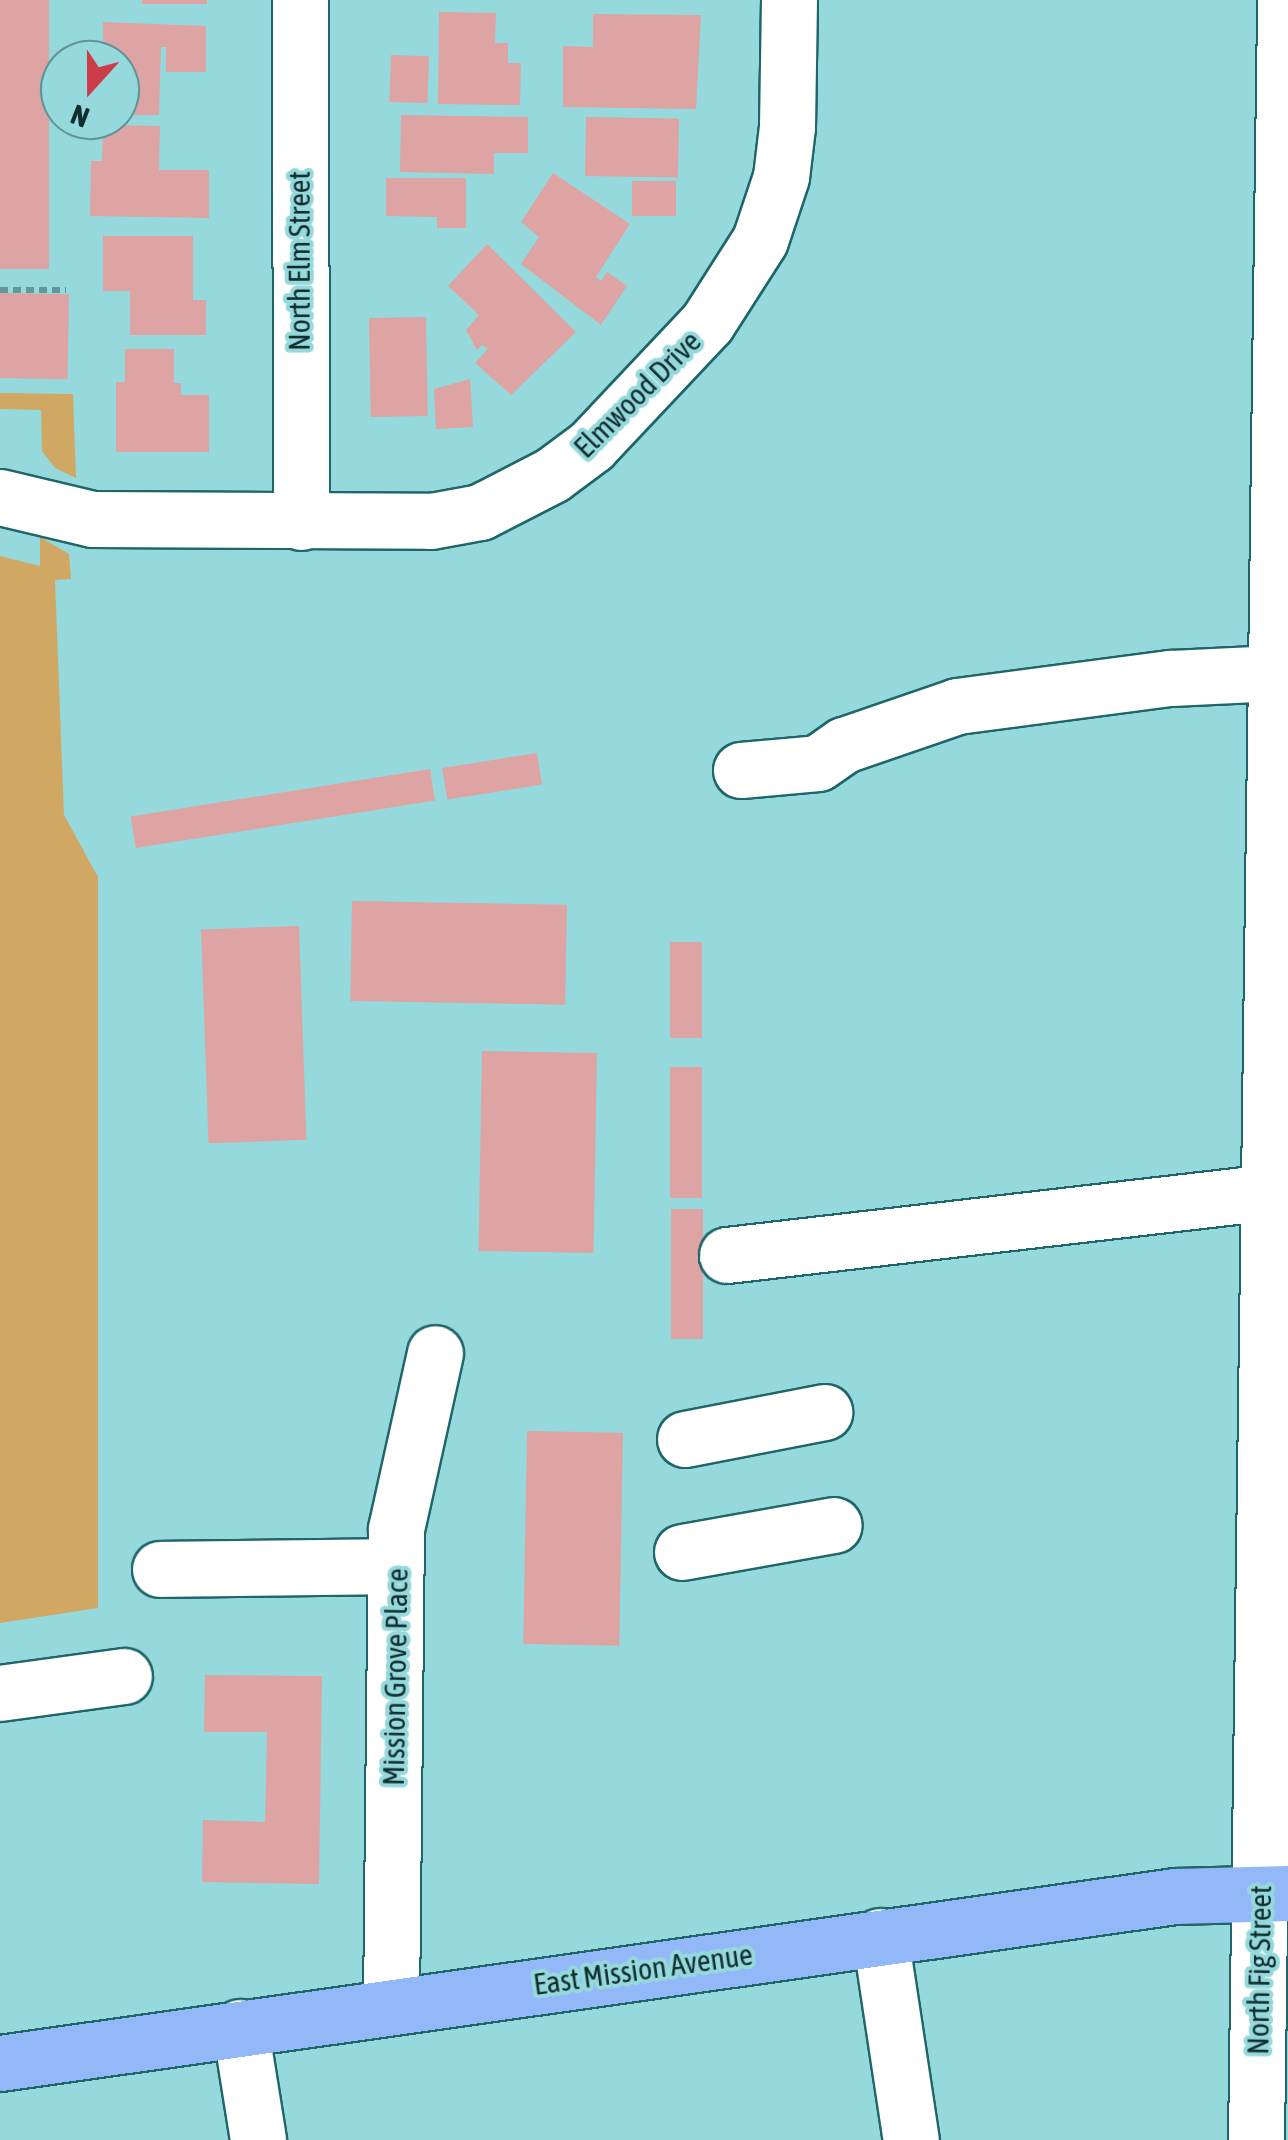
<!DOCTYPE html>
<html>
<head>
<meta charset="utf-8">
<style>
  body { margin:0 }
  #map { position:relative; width:1288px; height:2140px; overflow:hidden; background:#95d9dc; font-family:"Asap Condensed",sans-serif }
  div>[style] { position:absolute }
  .green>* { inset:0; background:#d0a864 }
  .building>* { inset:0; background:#dda4a3; transform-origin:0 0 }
  .path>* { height:6px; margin-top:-3px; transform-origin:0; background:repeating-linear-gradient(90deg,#63989a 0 8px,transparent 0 13px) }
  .roads { filter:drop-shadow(2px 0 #1f666a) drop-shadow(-2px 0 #1f666a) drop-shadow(0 2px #1f666a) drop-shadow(0 -2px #1f666a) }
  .minor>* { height:55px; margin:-27.5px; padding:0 27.5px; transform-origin:27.5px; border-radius:27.5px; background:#fff }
  .major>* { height:55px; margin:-27.5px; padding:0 27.5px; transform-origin:27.5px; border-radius:27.5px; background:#93b8f7 }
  span { translate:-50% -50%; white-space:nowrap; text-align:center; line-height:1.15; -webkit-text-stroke:8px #95d9dc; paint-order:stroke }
  .street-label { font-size:30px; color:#112e2f }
  .north { position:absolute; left:40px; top:40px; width:100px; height:100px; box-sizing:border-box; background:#95d9dc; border:2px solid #609597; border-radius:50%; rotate:201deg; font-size:28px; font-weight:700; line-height:40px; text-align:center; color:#112e2f }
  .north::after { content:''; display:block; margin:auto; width:35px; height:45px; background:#cc3c49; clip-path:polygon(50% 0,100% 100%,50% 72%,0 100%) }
</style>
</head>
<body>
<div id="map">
  <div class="green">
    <div style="clip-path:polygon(0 393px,73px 394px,76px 478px,55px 468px,42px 451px,41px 410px,0 409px)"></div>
    <div style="clip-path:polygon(40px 537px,69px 554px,71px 579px,55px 580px,64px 815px,98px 877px,98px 1608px,0 1623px,0 556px,40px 566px)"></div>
  </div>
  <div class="building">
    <div style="left:0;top:0;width:49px;height:269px"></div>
    <div style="left:142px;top:0;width:65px;height:4px"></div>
    <div style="clip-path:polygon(439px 12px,496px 13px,495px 43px,508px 43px,508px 63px,521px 63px,520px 105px,438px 104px)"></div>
    <div style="clip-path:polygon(593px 14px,701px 15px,696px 109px,563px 107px,563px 46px,593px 47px)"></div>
    <div style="clip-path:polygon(103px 22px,206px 26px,206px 72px,166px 72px,166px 47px,161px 47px,159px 115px,120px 115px,120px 60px,103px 60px)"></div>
    <div style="left:391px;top:55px;width:38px;height:47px;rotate:2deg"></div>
    <div style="clip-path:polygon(401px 115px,528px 117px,528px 153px,494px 153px,494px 174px,400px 172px)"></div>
    <div style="left:586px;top:117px;width:93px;height:59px;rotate:1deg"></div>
    <div style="clip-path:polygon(103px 125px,160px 126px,159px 170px,209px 170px,209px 218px,90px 216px,91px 161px,102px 161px)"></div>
    <div style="clip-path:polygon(553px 173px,630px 224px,596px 277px,601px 281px,607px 272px,627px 286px,601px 325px,521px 264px,539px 237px,521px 222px)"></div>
    <div style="clip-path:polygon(386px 178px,466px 178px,466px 228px,437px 228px,437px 217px,386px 216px)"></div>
    <div style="left:632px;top:181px;width:44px;height:35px"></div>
    <div style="clip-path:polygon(103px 236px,193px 236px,193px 300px,206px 300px,206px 335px,130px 335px,130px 291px,103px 291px)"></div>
    <div style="clip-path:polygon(487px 244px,576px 332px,511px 395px,475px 363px,488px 349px,482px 345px,477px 350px,466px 330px,479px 315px,448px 286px)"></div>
    <div style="left:0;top:293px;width:69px;height:85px;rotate:1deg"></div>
    <div style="left:426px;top:317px;width:99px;height:57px;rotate:89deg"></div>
    <div style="clip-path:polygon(125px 349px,174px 349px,174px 383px,181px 383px,181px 395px,209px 395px,209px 452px,116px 452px,116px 382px,125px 382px)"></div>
    <div style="clip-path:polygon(470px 379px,473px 427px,436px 429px,434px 389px)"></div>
    <div style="left:537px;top:753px;width:32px;height:96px;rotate:81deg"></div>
    <div style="left:430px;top:769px;width:32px;height:303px;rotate:81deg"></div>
    <div style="left:352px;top:901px;width:215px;height:100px;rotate:1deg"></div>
    <div style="left:299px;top:926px;width:214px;height:98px;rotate:88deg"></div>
    <div style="left:670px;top:942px;width:32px;height:96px"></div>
    <div style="left:482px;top:1051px;width:115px;height:200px;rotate:1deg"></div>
    <div style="left:670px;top:1067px;width:32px;height:131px"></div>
    <div style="left:671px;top:1209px;width:32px;height:130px"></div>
    <div style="left:527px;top:1431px;width:96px;height:213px;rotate:1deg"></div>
    <div style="clip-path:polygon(205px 1675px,322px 1676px,319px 1884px,202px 1882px,203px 1820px,265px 1822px,267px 1732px,204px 1732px)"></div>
  </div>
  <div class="path">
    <div style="left:0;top:290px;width:66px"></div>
  </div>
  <div class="roads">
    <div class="minor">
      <div style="left:300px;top:0;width:522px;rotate:89.89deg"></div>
      <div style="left:0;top:497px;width:95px;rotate:13.4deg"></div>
      <div style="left:92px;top:519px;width:339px;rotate:0.3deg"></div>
      <div style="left:431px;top:521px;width:50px;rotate:-10.4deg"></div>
      <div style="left:480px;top:512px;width:81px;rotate:-27.2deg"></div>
      <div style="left:552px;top:475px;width:49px;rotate:-36.6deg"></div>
      <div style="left:591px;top:446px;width:169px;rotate:-46.7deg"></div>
      <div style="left:707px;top:323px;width:98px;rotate:-57.4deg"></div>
      <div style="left:760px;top:240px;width:66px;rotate:-71.6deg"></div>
      <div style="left:781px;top:177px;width:50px;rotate:-83.2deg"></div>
      <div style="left:787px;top:127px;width:127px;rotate:-89.1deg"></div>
      <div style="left:741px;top:770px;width:77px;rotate:-5.2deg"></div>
      <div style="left:818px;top:763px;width:32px;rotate:-35deg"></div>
      <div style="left:844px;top:745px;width:120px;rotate:-19deg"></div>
      <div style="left:957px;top:706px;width:216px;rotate:-7.5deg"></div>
      <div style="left:1171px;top:678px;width:105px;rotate:-2.7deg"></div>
      <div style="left:727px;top:1255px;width:547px;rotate:-6.62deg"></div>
      <div style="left:685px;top:1439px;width:142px;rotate:-11deg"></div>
      <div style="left:682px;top:1552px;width:154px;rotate:-10.1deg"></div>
      <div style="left:160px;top:1569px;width:236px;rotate:-0.7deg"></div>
      <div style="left:0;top:1693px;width:125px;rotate:-7.8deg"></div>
      <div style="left:880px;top:1936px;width:206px;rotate:81.4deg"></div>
      <div style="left:391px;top:2006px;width:477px;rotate:-89.4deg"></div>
      <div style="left:396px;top:1529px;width:180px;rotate:-77.5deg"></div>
      <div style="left:240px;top:2027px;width:114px;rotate:80.9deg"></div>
      <div style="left:1256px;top:2140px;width:2140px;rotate:-89.22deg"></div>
    </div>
    <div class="major">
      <div style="left:0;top:2063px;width:1187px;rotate:-8.09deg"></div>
      <div style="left:1175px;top:1896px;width:113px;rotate:-1.5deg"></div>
    </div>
  </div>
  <div class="street-label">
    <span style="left:299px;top:261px;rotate:-90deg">North Elm Street</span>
    <span style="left:637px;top:394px;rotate:-45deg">Elmwood Drive</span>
    <span style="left:395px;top:1677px;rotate:-89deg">Mission Grove Place</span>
    <span style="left:643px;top:1969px;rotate:-8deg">East Mission Avenue</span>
    <span style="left:1259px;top:1970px;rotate:-89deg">North Fig Street</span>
  </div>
  <div class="north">N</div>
</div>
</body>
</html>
